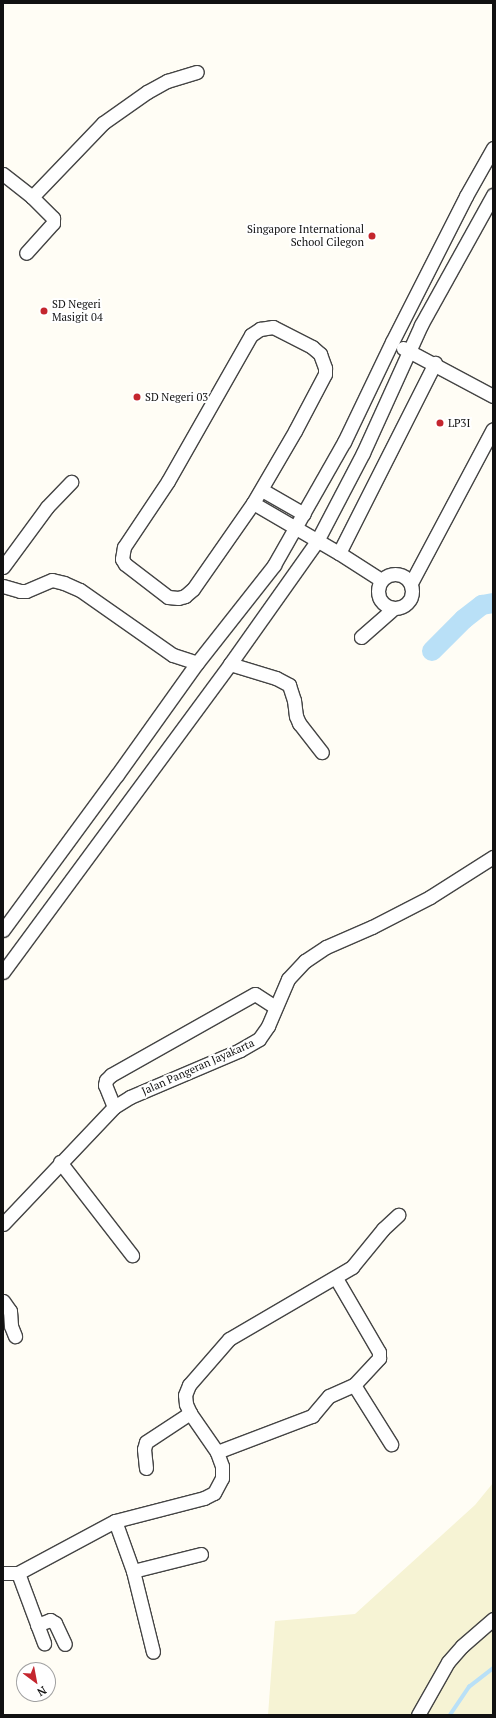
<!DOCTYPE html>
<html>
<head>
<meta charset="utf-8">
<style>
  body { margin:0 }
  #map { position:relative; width:496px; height:1718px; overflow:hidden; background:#fffdf5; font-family:"PT Serif",serif }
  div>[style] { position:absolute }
  .farmland>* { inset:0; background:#f6f3d4 }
  .stream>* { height:3.5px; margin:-1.75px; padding:0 1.75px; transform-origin:1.75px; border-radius:1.75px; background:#b9e0f7 }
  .river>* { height:20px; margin:-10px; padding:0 10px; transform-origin:10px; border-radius:10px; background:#b9e0f7 }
  .roads { filter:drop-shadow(1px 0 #444) drop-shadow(-1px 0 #444) drop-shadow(0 1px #444) drop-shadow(0 -1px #444) }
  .street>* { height:13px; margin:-6.5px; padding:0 6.5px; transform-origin:6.5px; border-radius:6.5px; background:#fff }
  .street>.ring { margin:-6.5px; padding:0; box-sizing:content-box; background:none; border:13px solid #fff; border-radius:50% }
  .dots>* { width:11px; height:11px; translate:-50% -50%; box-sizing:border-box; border:2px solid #fff; border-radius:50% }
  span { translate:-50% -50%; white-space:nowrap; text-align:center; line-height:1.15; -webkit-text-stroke:4px #fff; paint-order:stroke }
  .poi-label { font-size:11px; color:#111 }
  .right { translate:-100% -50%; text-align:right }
  .left { translate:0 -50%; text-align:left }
  .street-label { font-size:11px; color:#111 }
  .frame { position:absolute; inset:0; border:4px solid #111; pointer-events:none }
  .north { position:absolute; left:16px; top:1662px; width:40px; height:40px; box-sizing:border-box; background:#fff; border:1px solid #a0a0a0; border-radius:50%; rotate:148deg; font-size:11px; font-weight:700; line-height:16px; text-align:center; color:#111 }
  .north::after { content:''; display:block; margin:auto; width:14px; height:18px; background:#c4262e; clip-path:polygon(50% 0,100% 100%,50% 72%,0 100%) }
</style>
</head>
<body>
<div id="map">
  <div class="farmland">
    <div style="clip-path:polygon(493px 1483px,493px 1715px,268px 1715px,275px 1621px,355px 1614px,475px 1505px)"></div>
  </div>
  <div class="stream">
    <div style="left:450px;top:1715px;width:34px;rotate:-56deg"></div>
    <div style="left:469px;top:1687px;width:31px;rotate:-38deg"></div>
  </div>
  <div class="river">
    <div style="left:432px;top:651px;width:45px;rotate:-45deg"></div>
    <div style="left:464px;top:619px;width:23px;rotate:-38deg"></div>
    <div style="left:482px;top:605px;width:11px;rotate:-10deg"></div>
  </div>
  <div class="roads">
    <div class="street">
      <div style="left:3px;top:174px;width:37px;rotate:38deg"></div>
      <div style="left:32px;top:197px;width:30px;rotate:45deg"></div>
      <div style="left:53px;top:218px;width:5px;rotate:90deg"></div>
      <div style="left:53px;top:223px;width:40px;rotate:132deg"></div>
      <div style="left:32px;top:197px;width:103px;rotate:-46.2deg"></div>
      <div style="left:103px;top:123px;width:54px;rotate:-35.2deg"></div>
      <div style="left:147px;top:92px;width:23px;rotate:-29deg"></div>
      <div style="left:167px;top:81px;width:31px;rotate:-17deg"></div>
      <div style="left:273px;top:327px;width:44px;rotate:27.1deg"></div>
      <div style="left:312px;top:347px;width:11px;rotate:41deg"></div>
      <div style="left:320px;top:354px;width:15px;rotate:70deg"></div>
      <div style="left:325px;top:368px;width:6px;rotate:90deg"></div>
      <div style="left:325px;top:374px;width:64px;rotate:117.8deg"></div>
      <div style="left:295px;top:431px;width:83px;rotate:120.3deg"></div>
      <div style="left:253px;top:503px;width:105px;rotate:124.9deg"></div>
      <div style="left:193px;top:589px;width:11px;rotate:139deg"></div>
      <div style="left:185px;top:596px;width:7px;rotate:164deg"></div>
      <div style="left:178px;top:598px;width:10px;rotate:-174deg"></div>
      <div style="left:168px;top:597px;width:54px;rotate:-142.5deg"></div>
      <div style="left:125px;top:564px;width:6px;rotate:-121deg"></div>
      <div style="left:122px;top:559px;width:12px;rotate:-81deg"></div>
      <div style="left:124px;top:547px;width:79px;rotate:-56.3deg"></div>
      <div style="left:168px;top:481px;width:168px;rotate:-60.4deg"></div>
      <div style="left:251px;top:335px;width:11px;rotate:-34deg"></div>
      <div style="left:260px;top:329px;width:13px;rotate:-9deg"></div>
      <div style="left:403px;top:348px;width:102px;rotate:28.1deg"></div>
      <div style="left:262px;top:490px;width:48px;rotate:29.7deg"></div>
      <div style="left:253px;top:503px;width:99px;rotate:30.2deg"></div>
      <div style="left:339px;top:553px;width:50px;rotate:32.7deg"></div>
      <div style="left:339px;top:553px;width:213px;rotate:-63.2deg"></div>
      <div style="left:3px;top:567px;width:74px;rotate:-53.7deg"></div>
      <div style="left:47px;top:507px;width:35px;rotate:-46deg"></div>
      <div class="ring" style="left:378px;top:574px;width:21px;height:21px"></div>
      <div style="left:411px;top:583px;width:174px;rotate:-62deg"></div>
      <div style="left:3px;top:586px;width:18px;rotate:16deg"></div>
      <div style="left:20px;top:591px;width:6px"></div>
      <div style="left:26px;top:591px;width:28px;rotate:-23deg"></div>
      <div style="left:52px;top:580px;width:12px;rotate:14deg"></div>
      <div style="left:64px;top:583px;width:17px;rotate:24deg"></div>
      <div style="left:80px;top:590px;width:113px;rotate:35deg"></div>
      <div style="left:173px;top:655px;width:25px;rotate:18deg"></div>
      <div style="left:361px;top:637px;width:43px;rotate:-41.2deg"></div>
      <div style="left:230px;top:664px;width:48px;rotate:16.9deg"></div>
      <div style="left:276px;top:678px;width:15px;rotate:28deg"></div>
      <div style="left:289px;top:685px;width:16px;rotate:72deg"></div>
      <div style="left:294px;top:700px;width:16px;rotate:83deg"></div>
      <div style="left:296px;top:716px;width:8px;rotate:67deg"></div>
      <div style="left:299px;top:723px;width:37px;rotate:52deg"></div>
      <div style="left:3px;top:930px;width:192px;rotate:-53.7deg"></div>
      <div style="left:117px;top:775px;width:138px;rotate:-54.5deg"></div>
      <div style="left:197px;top:663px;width:125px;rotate:-51.8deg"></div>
      <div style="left:274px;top:565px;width:142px;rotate:-60.4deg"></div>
      <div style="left:344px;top:442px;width:111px;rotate:-64.4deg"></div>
      <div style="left:392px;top:342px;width:164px;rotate:-63.1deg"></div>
      <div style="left:466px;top:196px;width:55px;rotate:-60.6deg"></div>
      <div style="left:3px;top:972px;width:383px;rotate:-53.6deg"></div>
      <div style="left:230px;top:664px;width:151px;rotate:-54.7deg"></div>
      <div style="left:317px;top:541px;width:99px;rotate:-62.4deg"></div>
      <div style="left:363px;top:453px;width:141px;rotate:-65.6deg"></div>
      <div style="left:421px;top:325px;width:149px;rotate:-61deg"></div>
      <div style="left:114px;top:1107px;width:24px;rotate:-112deg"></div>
      <div style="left:105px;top:1085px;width:5px;rotate:-79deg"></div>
      <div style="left:106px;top:1080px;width:7px;rotate:-45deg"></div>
      <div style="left:111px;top:1075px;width:165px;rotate:-29.4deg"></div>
      <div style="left:255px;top:994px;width:24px;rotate:33deg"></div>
      <div style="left:60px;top:1162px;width:118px;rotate:52.3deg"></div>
      <div style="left:3px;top:1224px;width:161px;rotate:-46.5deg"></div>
      <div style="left:114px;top:1107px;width:19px;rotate:-32deg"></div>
      <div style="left:130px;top:1097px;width:120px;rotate:-23.1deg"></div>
      <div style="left:240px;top:1050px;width:22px;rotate:-30deg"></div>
      <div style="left:259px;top:1039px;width:16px;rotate:-55deg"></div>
      <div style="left:268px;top:1026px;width:51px;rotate:-66.9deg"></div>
      <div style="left:288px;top:979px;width:25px;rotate:-47deg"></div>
      <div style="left:305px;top:961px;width:25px;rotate:-34deg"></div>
      <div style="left:326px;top:947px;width:50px;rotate:-23.5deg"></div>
      <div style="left:372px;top:927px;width:65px;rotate:-27.3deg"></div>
      <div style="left:430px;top:897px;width:75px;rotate:-32.4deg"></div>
      <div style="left:3px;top:1301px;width:12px;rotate:55deg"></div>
      <div style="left:10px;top:1311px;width:15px;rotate:86deg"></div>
      <div style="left:11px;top:1326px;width:11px;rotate:68deg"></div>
      <div style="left:354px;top:1385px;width:70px;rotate:57.9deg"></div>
      <div style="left:217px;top:1452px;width:102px;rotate:-20.8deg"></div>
      <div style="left:312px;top:1416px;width:26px;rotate:-50deg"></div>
      <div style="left:329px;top:1396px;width:27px;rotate:-24deg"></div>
      <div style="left:354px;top:1385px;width:37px;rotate:-47deg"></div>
      <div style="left:379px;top:1358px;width:6px;rotate:-90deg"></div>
      <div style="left:379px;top:1352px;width:86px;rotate:-120.2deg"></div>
      <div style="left:146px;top:1468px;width:19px;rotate:-96deg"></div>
      <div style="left:144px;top:1449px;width:7px;rotate:-74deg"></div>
      <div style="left:146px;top:1442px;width:53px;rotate:-33.4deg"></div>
      <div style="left:115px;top:1521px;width:53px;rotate:70.2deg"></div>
      <div style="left:133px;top:1571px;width:83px;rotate:76.1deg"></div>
      <div style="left:133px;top:1571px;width:70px;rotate:-14deg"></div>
      <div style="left:3px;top:1573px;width:15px"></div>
      <div style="left:18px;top:1573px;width:110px;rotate:-28.2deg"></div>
      <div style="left:115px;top:1521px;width:92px;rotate:-14.5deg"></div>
      <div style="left:204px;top:1498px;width:11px;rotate:-27deg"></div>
      <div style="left:214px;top:1493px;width:17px;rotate:-62deg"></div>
      <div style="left:222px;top:1478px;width:12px;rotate:-90deg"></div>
      <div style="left:222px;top:1466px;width:15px;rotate:-110deg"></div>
      <div style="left:217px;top:1452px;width:47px;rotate:-124.7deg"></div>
      <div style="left:190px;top:1413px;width:10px;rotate:-114deg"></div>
      <div style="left:186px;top:1404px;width:9px;rotate:-96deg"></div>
      <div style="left:185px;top:1395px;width:11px;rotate:-68deg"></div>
      <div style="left:189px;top:1385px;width:61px;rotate:-49deg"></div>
      <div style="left:229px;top:1339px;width:143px;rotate:-30.3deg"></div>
      <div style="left:352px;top:1267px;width:49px;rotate:-50.8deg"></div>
      <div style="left:383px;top:1229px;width:21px;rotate:-43deg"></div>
      <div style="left:18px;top:1573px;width:75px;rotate:69.6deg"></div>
      <div style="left:37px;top:1625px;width:14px;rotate:-21deg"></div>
      <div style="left:50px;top:1620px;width:6px;rotate:31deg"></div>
      <div style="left:55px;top:1623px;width:23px;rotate:65deg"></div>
      <div style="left:418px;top:1715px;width:61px;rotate:-60.5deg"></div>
      <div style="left:448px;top:1662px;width:21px;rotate:-49deg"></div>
      <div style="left:462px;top:1646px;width:41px;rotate:-41.1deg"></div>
    </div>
  </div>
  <div class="dots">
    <div style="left:372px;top:236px;background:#c4262e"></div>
    <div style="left:44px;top:311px;background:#c4262e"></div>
    <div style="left:137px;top:397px;background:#c4262e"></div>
    <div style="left:440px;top:423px;background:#c4262e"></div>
  </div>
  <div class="poi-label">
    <span class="right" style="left:364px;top:236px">Singapore International<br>School Cilegon</span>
    <span class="left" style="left:52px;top:311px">SD Negeri<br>Masigit 04</span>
    <span class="left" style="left:145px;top:397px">SD Negeri 03</span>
    <span class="left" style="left:448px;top:423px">LP3I</span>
  </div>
  <div class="street-label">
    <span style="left:198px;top:1067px;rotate:-24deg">Jalan Pangeran Jayakarta</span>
  </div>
  <div class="frame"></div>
  <div class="north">N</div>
</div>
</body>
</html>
